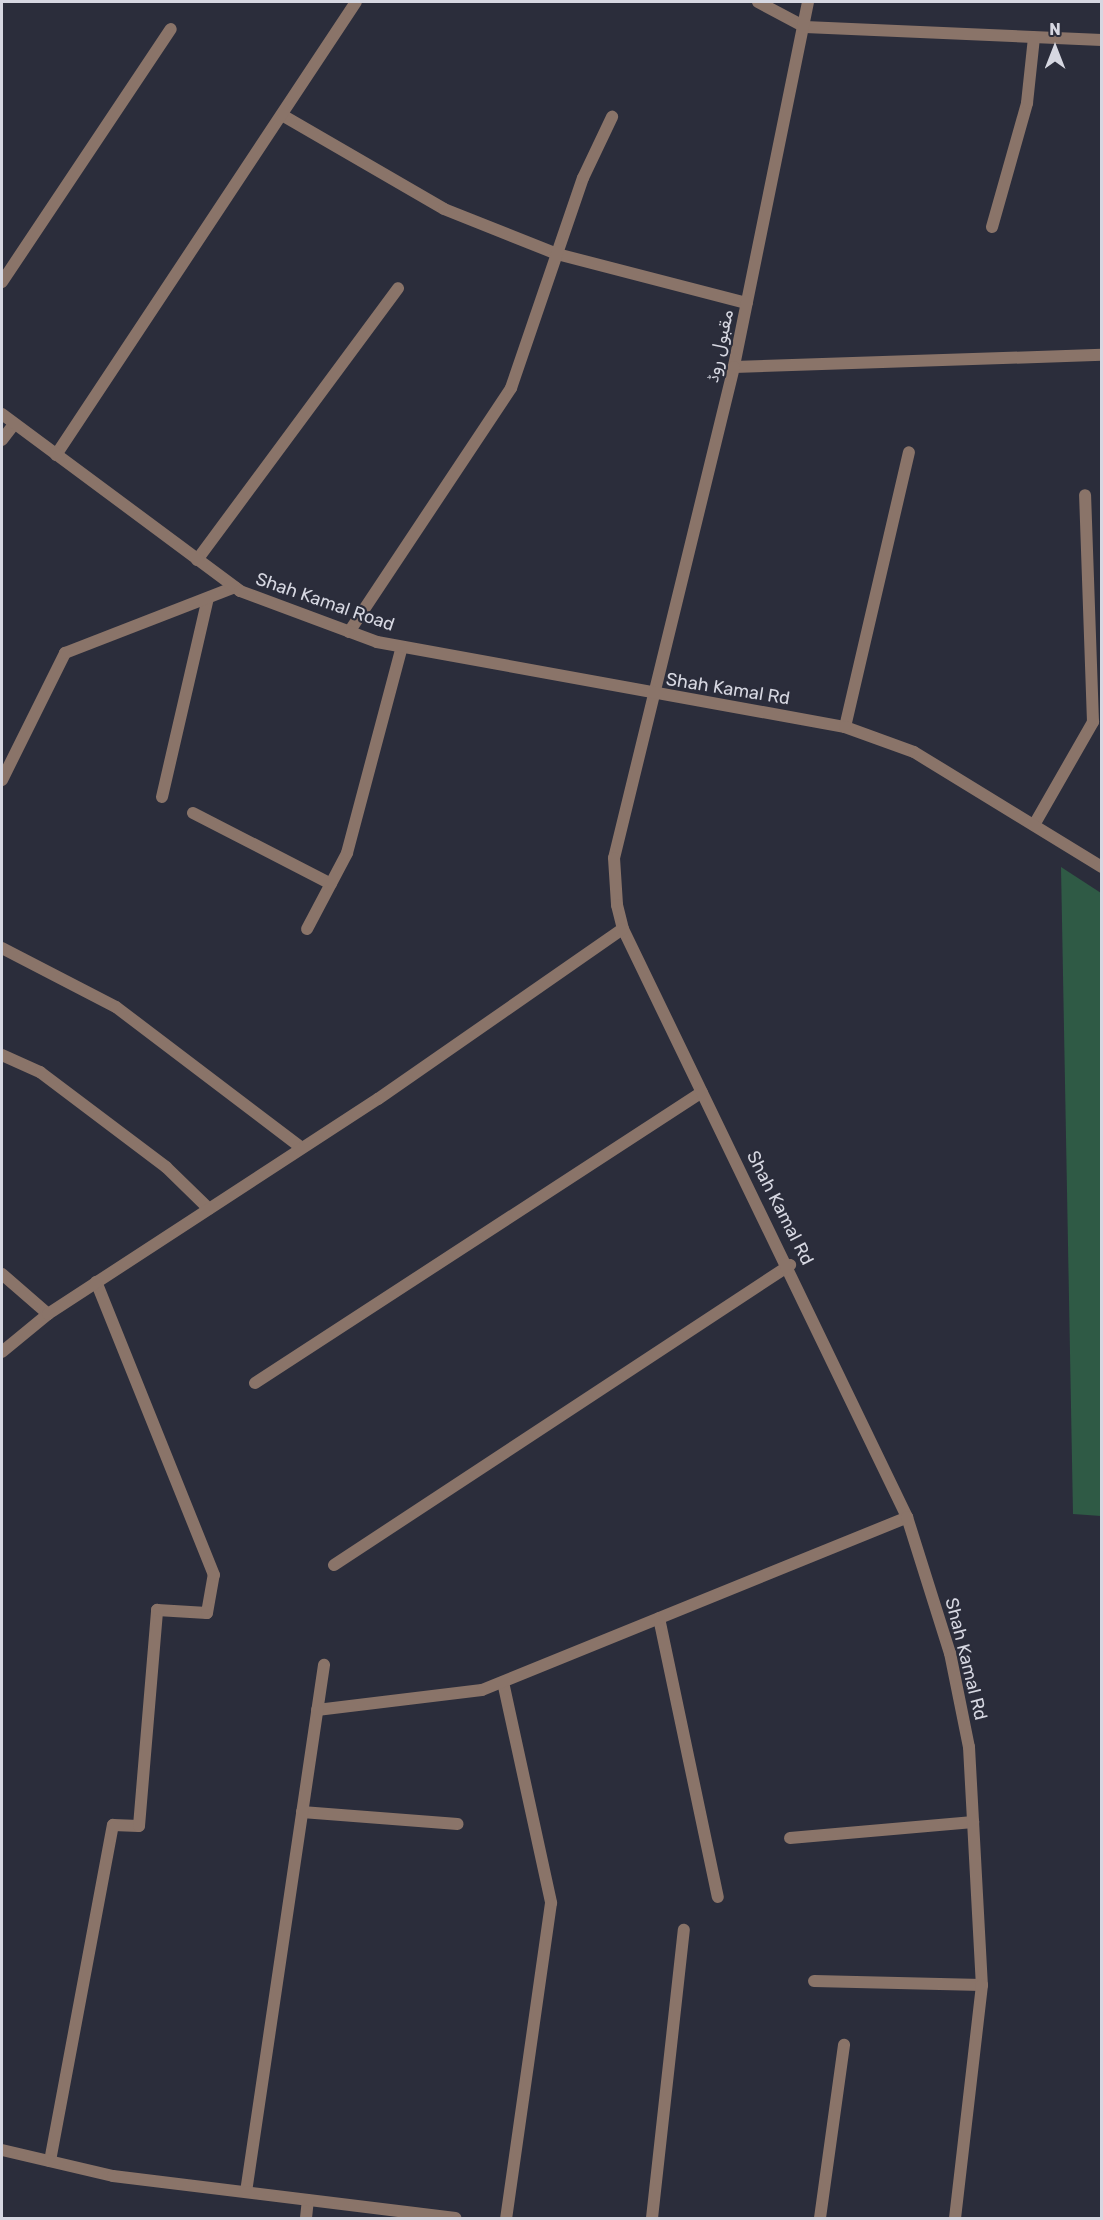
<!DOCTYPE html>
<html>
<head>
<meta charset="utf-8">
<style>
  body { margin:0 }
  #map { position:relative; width:1103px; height:2220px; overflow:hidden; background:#2b2d3b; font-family:Rubik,"Noto Naskh Arabic",sans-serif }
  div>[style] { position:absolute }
  .green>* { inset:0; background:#2f5a45 }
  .service>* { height:12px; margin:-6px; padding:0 6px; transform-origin:6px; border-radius:6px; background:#8a7469 }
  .minor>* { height:12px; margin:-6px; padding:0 6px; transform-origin:6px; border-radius:6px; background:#8a7469 }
  .tertiary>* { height:12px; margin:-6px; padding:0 6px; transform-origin:6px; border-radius:6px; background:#8a7469 }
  span { translate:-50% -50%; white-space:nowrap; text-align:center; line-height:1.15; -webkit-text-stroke:4.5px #2b2d3b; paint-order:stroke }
  .street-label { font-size:18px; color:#d6d7e1 }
  .frame { position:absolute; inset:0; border:3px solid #d6d7e1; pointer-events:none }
  .north { position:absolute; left:1025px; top:18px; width:60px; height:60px; -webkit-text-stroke:4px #2b2d3b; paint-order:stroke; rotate:0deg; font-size:16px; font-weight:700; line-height:24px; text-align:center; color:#d6d7e1 }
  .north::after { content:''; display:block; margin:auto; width:21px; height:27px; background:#d6d7e1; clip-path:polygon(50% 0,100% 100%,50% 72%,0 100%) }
</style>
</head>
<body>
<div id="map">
  <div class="green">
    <div style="clip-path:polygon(1061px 867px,1101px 893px,1101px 1516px,1073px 1514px)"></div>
  </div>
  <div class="service">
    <div style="left:162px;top:797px;width:204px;rotate:-77deg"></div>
    <div style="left:790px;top:1838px;width:184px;rotate:-5deg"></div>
    <div style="left:814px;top:1981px;width:168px;rotate:1.4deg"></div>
    <div style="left:820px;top:2218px;width:175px;rotate:-82.1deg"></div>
  </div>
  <div class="minor">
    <div style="left:758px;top:2px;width:53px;rotate:28deg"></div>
    <div style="left:805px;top:27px;width:297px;rotate:2.5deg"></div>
    <div style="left:282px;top:115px;width:187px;rotate:30.1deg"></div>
    <div style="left:444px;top:209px;width:122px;rotate:21.7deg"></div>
    <div style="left:557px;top:254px;width:196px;rotate:14.5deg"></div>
    <div style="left:992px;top:227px;width:129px;rotate:-74.2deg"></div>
    <div style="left:1027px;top:103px;width:66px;rotate:-83.9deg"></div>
    <div style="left:2px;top:282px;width:304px;rotate:-56.3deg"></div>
    <div style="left:734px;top:367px;width:368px;rotate:-1.9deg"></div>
    <div style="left:2px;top:440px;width:20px;rotate:-53deg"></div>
    <div style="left:56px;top:455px;width:543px;rotate:-56.49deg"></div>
    <div style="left:197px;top:560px;width:338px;rotate:-53.5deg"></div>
    <div style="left:349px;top:632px;width:293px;rotate:-56.4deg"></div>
    <div style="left:511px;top:388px;width:222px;rotate:-71.1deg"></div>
    <div style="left:583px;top:178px;width:68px;rotate:-64.6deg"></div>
    <div style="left:845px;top:727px;width:282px;rotate:-76.9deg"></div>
    <div style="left:2px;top:780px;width:142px;rotate:-63.6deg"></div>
    <div style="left:65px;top:653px;width:182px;rotate:-21.2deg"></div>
    <div style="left:193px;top:813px;width:155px;rotate:27.2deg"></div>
    <div style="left:1034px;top:825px;width:119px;rotate:-60.2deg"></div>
    <div style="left:1093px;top:722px;width:227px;rotate:-92deg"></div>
    <div style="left:307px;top:929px;width:86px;rotate:-62.2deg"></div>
    <div style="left:347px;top:853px;width:213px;rotate:-75.1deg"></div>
    <div style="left:2px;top:948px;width:128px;rotate:27.4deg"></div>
    <div style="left:116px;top:1007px;width:233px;rotate:37.2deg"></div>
    <div style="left:2px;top:1055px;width:42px;rotate:24.1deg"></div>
    <div style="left:40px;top:1072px;width:158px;rotate:37deg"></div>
    <div style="left:166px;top:1167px;width:60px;rotate:44.3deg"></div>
    <div style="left:2px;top:1274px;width:61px;rotate:41deg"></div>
    <div style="left:255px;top:1383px;width:533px;rotate:-33.06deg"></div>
    <div style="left:334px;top:1565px;width:546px;rotate:-33.34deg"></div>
    <div style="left:659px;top:1618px;width:285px;rotate:78.1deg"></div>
    <div style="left:503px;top:1682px;width:226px;rotate:77.7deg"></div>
    <div style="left:551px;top:1903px;width:318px;rotate:98.1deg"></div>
    <div style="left:317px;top:1710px;width:166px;rotate:-6.9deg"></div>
    <div style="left:482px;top:1690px;width:459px;rotate:-22.1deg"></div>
    <div style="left:302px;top:1812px;width:156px;rotate:4.4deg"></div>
    <div style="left:50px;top:2161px;width:342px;rotate:-79.4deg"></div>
    <div style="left:113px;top:1825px;width:26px;rotate:2deg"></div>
    <div style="left:139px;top:1826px;width:217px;rotate:-85.2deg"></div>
    <div style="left:157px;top:1610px;width:50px;rotate:3.4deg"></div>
    <div style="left:207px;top:1613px;width:39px;rotate:-80deg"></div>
    <div style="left:214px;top:1575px;width:316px;rotate:-111.9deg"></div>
    <div style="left:246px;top:2192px;width:533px;rotate:-81.58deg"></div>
    <div style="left:306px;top:2218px;width:18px;rotate:-84deg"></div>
    <div style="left:652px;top:2218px;width:290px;rotate:-83.7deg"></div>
  </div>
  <div class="tertiary">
    <div style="left:808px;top:2px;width:372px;rotate:101.5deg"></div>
    <div style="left:734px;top:367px;width:505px;rotate:103.73deg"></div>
    <div style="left:614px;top:858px;width:47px;rotate:86.3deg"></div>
    <div style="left:617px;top:905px;width:25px;rotate:76deg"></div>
    <div style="left:623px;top:929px;width:653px;rotate:64.22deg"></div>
    <div style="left:907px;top:1517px;width:143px;rotate:72.5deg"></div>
    <div style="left:950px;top:1653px;width:96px;rotate:78.6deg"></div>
    <div style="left:969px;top:1747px;width:238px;rotate:86.9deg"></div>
    <div style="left:982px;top:1985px;width:235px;rotate:96.6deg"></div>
    <div style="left:2px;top:414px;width:297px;rotate:36.6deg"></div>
    <div style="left:240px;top:591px;width:146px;rotate:20.4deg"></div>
    <div style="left:377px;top:642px;width:476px;rotate:10.3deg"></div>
    <div style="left:845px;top:727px;width:73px;rotate:19.9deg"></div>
    <div style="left:914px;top:752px;width:220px;rotate:31.5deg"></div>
    <div style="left:2px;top:1352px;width:60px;rotate:-39.6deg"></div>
    <div style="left:48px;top:1314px;width:394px;rotate:-33.1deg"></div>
    <div style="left:378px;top:1099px;width:298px;rotate:-34.8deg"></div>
    <div style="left:2px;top:2150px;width:114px;rotate:13.2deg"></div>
    <div style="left:113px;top:2176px;width:345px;rotate:7deg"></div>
  </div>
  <div class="street-label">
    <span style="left:720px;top:346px;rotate:-78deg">مقبول روڈ</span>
    <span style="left:325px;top:602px;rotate:19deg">Shah Kamal Road</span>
    <span style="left:728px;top:689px;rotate:9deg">Shah Kamal Rd</span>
    <span style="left:780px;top:1208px;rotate:63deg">Shah Kamal Rd</span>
    <span style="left:966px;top:1659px;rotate:76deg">Shah Kamal Rd</span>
  </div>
  <div class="frame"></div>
  <div class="north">N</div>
</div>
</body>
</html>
